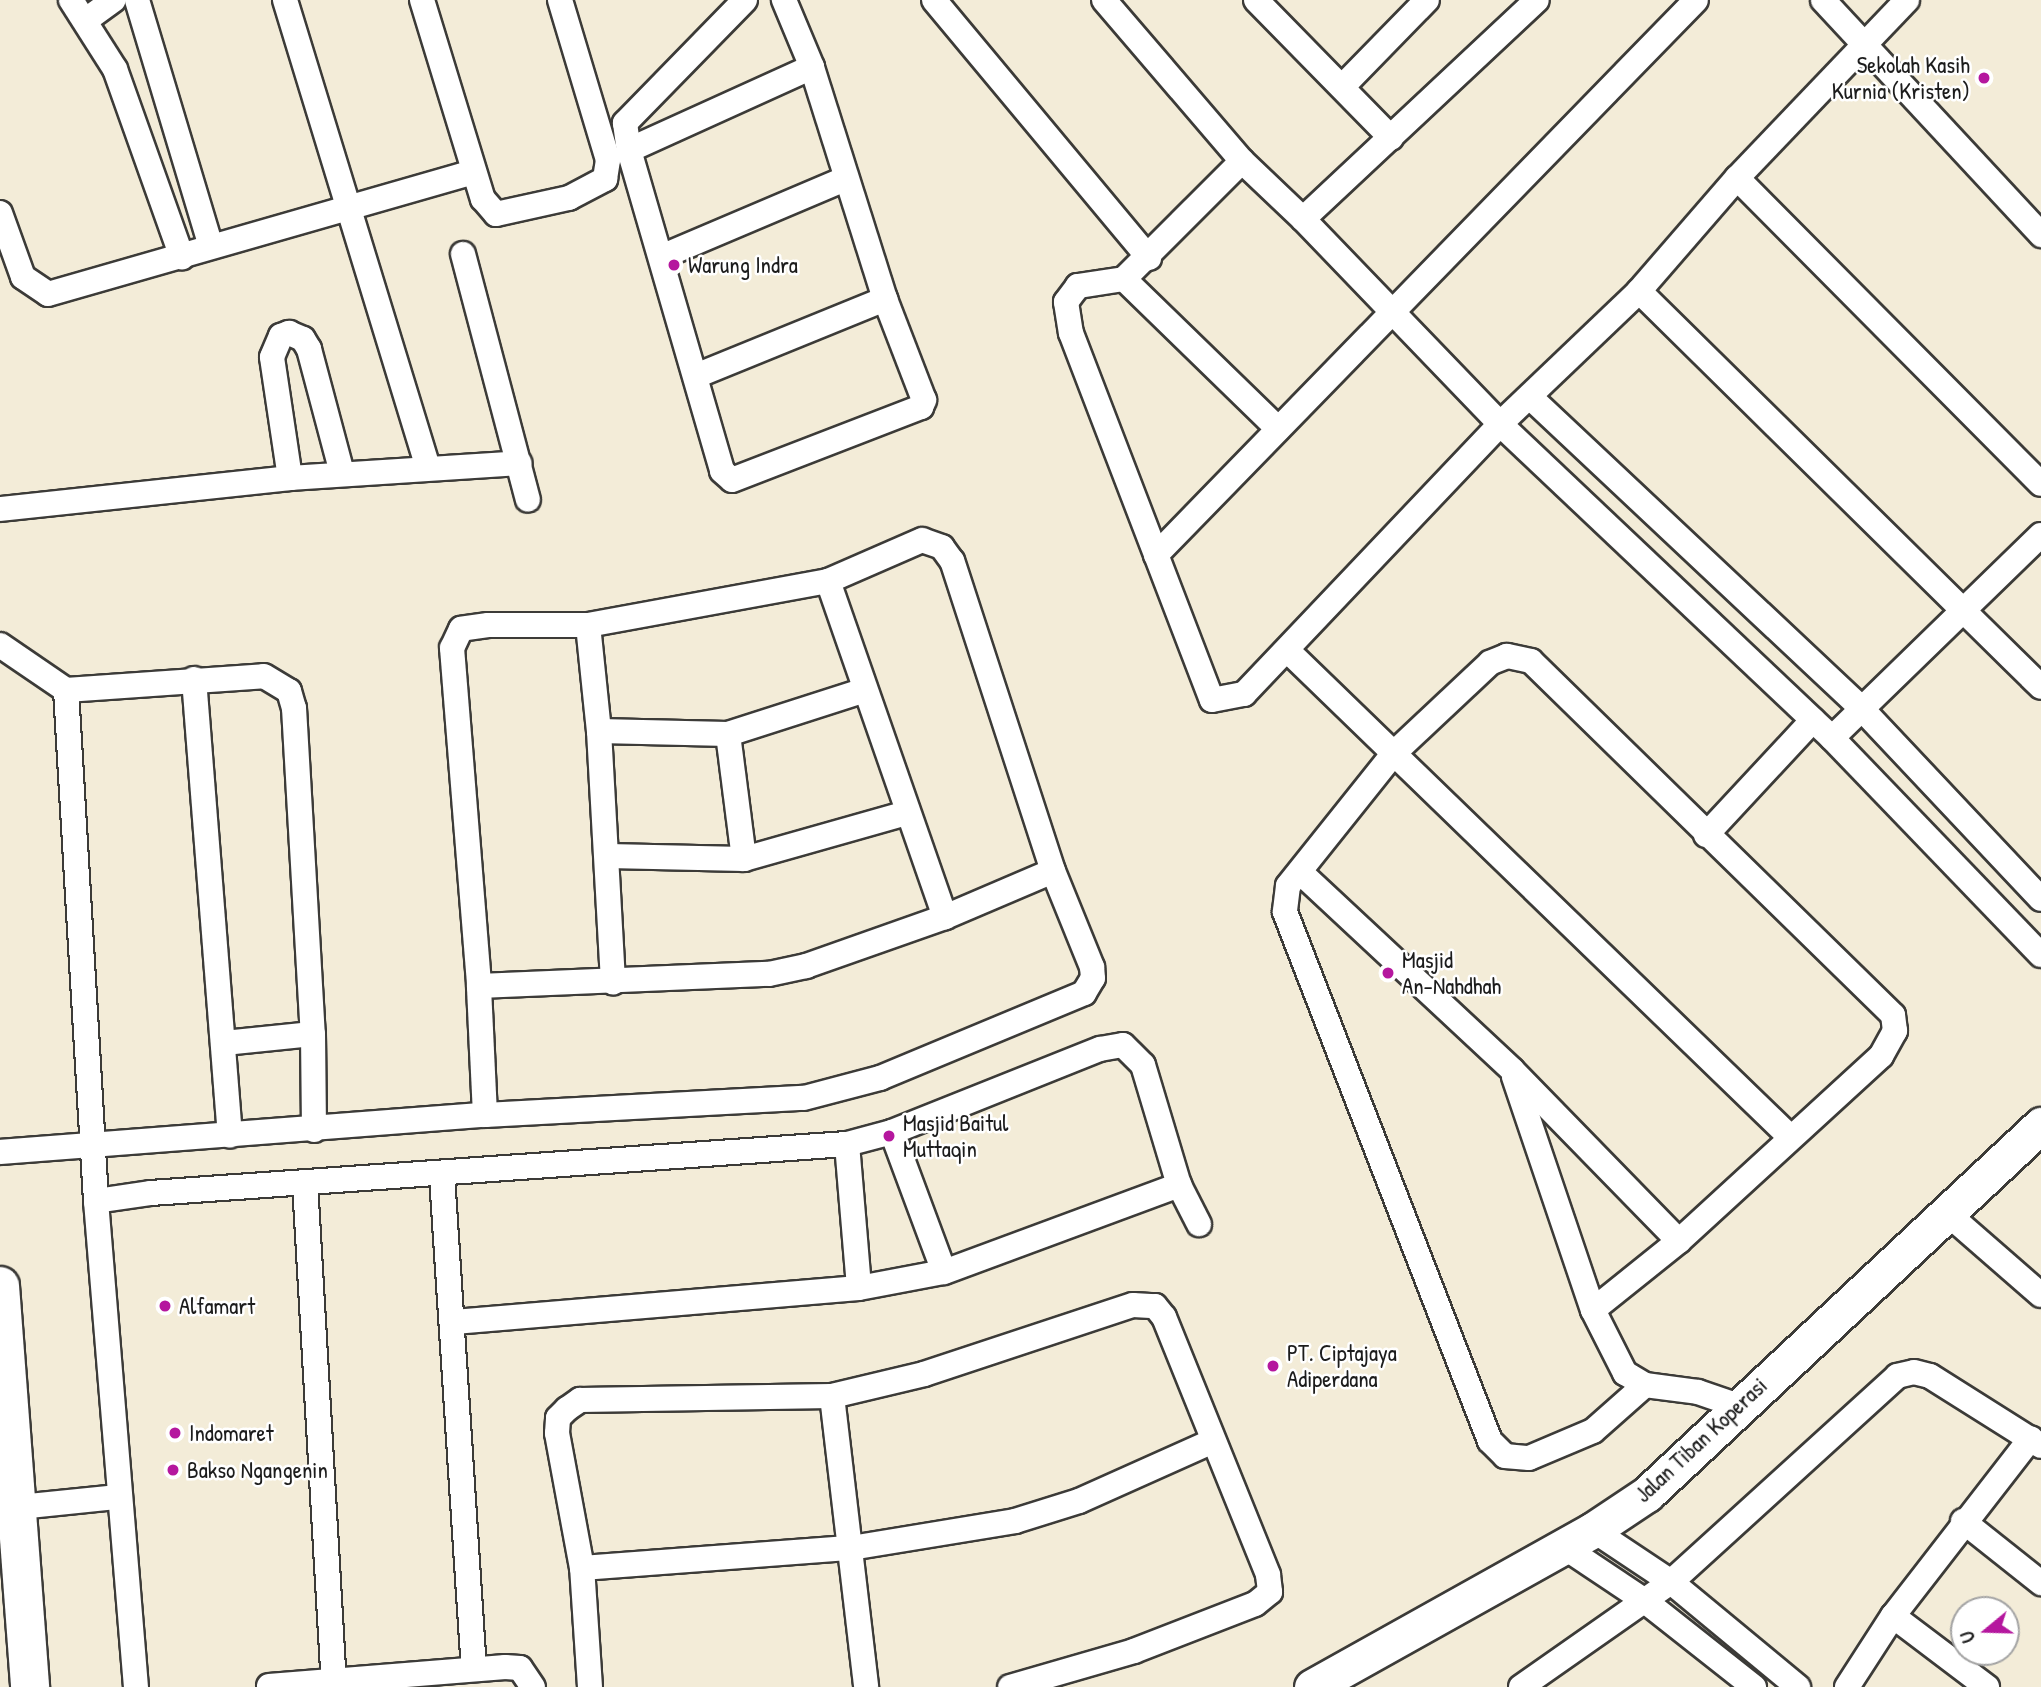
<!DOCTYPE html>
<html>
<head>
<meta charset="utf-8">
<style>
  body { margin:0 }
  #map { position:relative; width:2041px; height:1687px; overflow:hidden; background:#f3ecd8; font-family:"Patrick Hand",sans-serif }
  div>[style] { position:absolute }
  .roads { filter:drop-shadow(2px 0 #3c3b38) drop-shadow(-2px 0 #3c3b38) drop-shadow(0 2px #3c3b38) drop-shadow(0 -2px #3c3b38) }
  .street>* { height:24px; margin:-12px; padding:0 12px; transform-origin:12px; border-radius:12px; background:#fff }
  .secondary>* { height:35px; margin:-17.5px; padding:0 17.5px; transform-origin:17.5px; border-radius:17.5px; background:#fff }
  .highway>* { height:38px; margin:-19px; padding:0 19px; transform-origin:19px; border-radius:19px; background:#fff }
  .dots>* { width:19px; height:19px; translate:-50% -50%; box-sizing:border-box; border:4px solid #fff; border-radius:50% }
  span { translate:-50% -50%; white-space:nowrap; text-align:center; line-height:1.15; -webkit-text-stroke:5px #fff; paint-order:stroke }
  .poi-label { font-size:23px; color:#1c1c1c }
  .right { translate:-100% -50%; text-align:right }
  .left { translate:0 -50%; text-align:left }
  .street-label { font-size:23px; color:#1c1c1c }
  .north { position:absolute; left:1950px; top:1596px; width:70px; height:70px; box-sizing:border-box; background:#fff; border:2px solid #a4a4a4; border-radius:50%; rotate:251deg; font-size:19px; font-weight:700; line-height:28px; text-align:center; color:#1c1c1c }
  .north::after { content:''; display:block; margin:auto; width:24px; height:32px; background:#b5179e; clip-path:polygon(50% 0,100% 100%,50% 72%,0 100%) }
</style>
</head>
<body>
<div id="map">
  <div class="roads">
    <div class="street">
      <div style="left:71px;top:0;width:82px;rotate:57.5deg"></div>
      <div style="left:115px;top:69px;width:200px;rotate:70.4deg"></div>
      <div style="left:137px;top:0;width:257px;rotate:73.3deg"></div>
      <div style="left:285px;top:0;width:489px;rotate:73deg"></div>
      <div style="left:422px;top:0;width:208px;rotate:73deg"></div>
      <div style="left:483px;top:199px;width:20px;rotate:49deg"></div>
      <div style="left:496px;top:214px;width:75px;rotate:-12.4deg"></div>
      <div style="left:569px;top:198px;width:41px;rotate:-27.8deg"></div>
      <div style="left:605px;top:179px;width:19px;rotate:-81deg"></div>
      <div style="left:608px;top:160px;width:167px;rotate:-106.7deg"></div>
      <div style="left:745px;top:0;width:172px;rotate:134.3deg"></div>
      <div style="left:625px;top:123px;width:27px;rotate:82deg"></div>
      <div style="left:629px;top:150px;width:334px;rotate:73.8deg"></div>
      <div style="left:722px;top:471px;width:13px;rotate:42deg"></div>
      <div style="left:732px;top:480px;width:203px;rotate:-21.1deg"></div>
      <div style="left:921px;top:407px;width:8px;rotate:-67deg"></div>
      <div style="left:924px;top:400px;width:108px;rotate:-111.1deg"></div>
      <div style="left:885px;top:299px;width:243px;rotate:-107.5deg"></div>
      <div style="left:812px;top:67px;width:73px;rotate:-112.7deg"></div>
      <div style="left:934px;top:0;width:336px;rotate:50.2deg"></div>
      <div style="left:1104px;top:0;width:212px;rotate:49.4deg"></div>
      <div style="left:1242px;top:161px;width:84px;rotate:43.6deg"></div>
      <div style="left:1303px;top:219px;width:284px;rotate:46.1deg"></div>
      <div style="left:1500px;top:424px;width:457px;rotate:43.4deg"></div>
      <div style="left:1832px;top:738px;width:301px;rotate:46.1deg"></div>
      <div style="left:1256px;top:0;width:193px;rotate:45.6deg"></div>
      <div style="left:1823px;top:0;width:321px;rotate:47.1deg"></div>
      <div style="left:86px;top:20px;width:34px;rotate:-36deg"></div>
      <div style="left:1343px;top:86px;width:120px;rotate:-45.7deg"></div>
      <div style="left:629px;top:150px;width:201px;rotate:-24.4deg"></div>
      <div style="left:1242px;top:161px;width:167px;rotate:135deg"></div>
      <div style="left:1124px;top:279px;width:47px;rotate:171.3deg"></div>
      <div style="left:1078px;top:286px;width:20px;rotate:127deg"></div>
      <div style="left:1066px;top:302px;width:31px;rotate:81deg"></div>
      <div style="left:1071px;top:333px;width:393px;rotate:69deg"></div>
      <div style="left:1212px;top:700px;width:33px;rotate:-11deg"></div>
      <div style="left:1244px;top:694px;width:372px;rotate:-46.5deg"></div>
      <div style="left:1500px;top:424px;width:192px;rotate:-43.7deg"></div>
      <div style="left:1639px;top:291px;width:150px;rotate:-49.1deg"></div>
      <div style="left:1737px;top:178px;width:246px;rotate:-46.3deg"></div>
      <div style="left:1737px;top:178px;width:431px;rotate:45.2deg"></div>
      <div style="left:0;top:213px;width:68px;rotate:70.2deg"></div>
      <div style="left:23px;top:277px;width:30px;rotate:34deg"></div>
      <div style="left:48px;top:294px;width:443px;rotate:-16deg"></div>
      <div style="left:1303px;top:219px;width:320px;rotate:-43.1deg"></div>
      <div style="left:463px;top:254px;width:254px;rotate:75.2deg"></div>
      <div style="left:661px;top:257px;width:200px;rotate:-23deg"></div>
      <div style="left:1124px;top:279px;width:215px;rotate:44.2deg"></div>
      <div style="left:1639px;top:291px;width:564px;rotate:44.57deg"></div>
      <div style="left:698px;top:375px;width:202px;rotate:-22.1deg"></div>
      <div style="left:1530px;top:397px;width:454px;rotate:43.2deg"></div>
      <div style="left:1861px;top:708px;width:262px;rotate:46.7deg"></div>
      <div style="left:290px;top:478px;width:122px;rotate:-98.5deg"></div>
      <div style="left:272px;top:357px;width:23px;rotate:-67deg"></div>
      <div style="left:281px;top:336px;width:9px;rotate:-21deg"></div>
      <div style="left:289px;top:333px;width:15px;rotate:23deg"></div>
      <div style="left:303px;top:339px;width:12px;rotate:59deg"></div>
      <div style="left:309px;top:349px;width:128px;rotate:75.1deg"></div>
      <div style="left:0;top:509px;width:292px;rotate:-6.1deg"></div>
      <div style="left:290px;top:478px;width:230px;rotate:-3.7deg"></div>
      <div style="left:1156px;top:555px;width:774px;rotate:-45.78deg"></div>
      <div style="left:828px;top:581px;width:356px;rotate:70.8deg"></div>
      <div style="left:588px;top:625px;width:107px;rotate:84.1deg"></div>
      <div style="left:599px;top:731px;width:252px;rotate:86.8deg"></div>
      <div style="left:0;top:645px;width:80px;rotate:34.3deg"></div>
      <div style="left:66px;top:690px;width:512px;rotate:86.64deg"></div>
      <div style="left:96px;top:1201px;width:488px;rotate:85.3deg"></div>
      <div style="left:1287px;top:650px;width:699px;rotate:44.07deg"></div>
      <div style="left:194px;top:679px;width:458px;rotate:85.5deg"></div>
      <div style="left:66px;top:690px;width:198px;rotate:-4deg"></div>
      <div style="left:264px;top:676px;width:29px;rotate:31deg"></div>
      <div style="left:289px;top:691px;width:18px;rotate:74deg"></div>
      <div style="left:294px;top:708px;width:327px;rotate:86.7deg"></div>
      <div style="left:313px;top:1034px;width:96px;rotate:89.4deg"></div>
      <div style="left:599px;top:731px;width:129px;rotate:1.3deg"></div>
      <div style="left:728px;top:734px;width:144px;rotate:-17.8deg"></div>
      <div style="left:728px;top:734px;width:126px;rotate:82.7deg"></div>
      <div style="left:1832px;top:738px;width:291px;rotate:-44.2deg"></div>
      <div style="left:1706px;top:835px;width:157px;rotate:-47.1deg"></div>
      <div style="left:608px;top:856px;width:136px;rotate:1.3deg"></div>
      <div style="left:744px;top:859px;width:169px;rotate:-15.8deg"></div>
      <div style="left:1300px;top:872px;width:290px;rotate:43deg"></div>
      <div style="left:1512px;top:1070px;width:239px;rotate:45.7deg"></div>
      <div style="left:224px;top:1043px;width:89px;rotate:-5.8deg"></div>
      <div style="left:1514px;top:1077px;width:246px;rotate:71.3deg"></div>
      <div style="left:1593px;top:1310px;width:71px;rotate:63.1deg"></div>
      <div style="left:1625px;top:1373px;width:23px;rotate:31deg"></div>
      <div style="left:1645px;top:1385px;width:53px;rotate:7.5deg"></div>
      <div style="left:1698px;top:1392px;width:43px;rotate:18.9deg"></div>
      <div style="left:485px;top:1115px;width:129px;rotate:-92.7deg"></div>
      <div style="left:479px;top:986px;width:290px;rotate:-2.4deg"></div>
      <div style="left:769px;top:974px;width:38px;rotate:-12deg"></div>
      <div style="left:806px;top:966px;width:147px;rotate:-19.4deg"></div>
      <div style="left:945px;top:917px;width:117px;rotate:-23.1deg"></div>
      <div style="left:892px;top:1132px;width:149px;rotate:69.6deg"></div>
      <div style="left:847px;top:1144px;width:144px;rotate:85.2deg"></div>
      <div style="left:0;top:1152px;width:486px;rotate:-4.4deg"></div>
      <div style="left:485px;top:1115px;width:319px;rotate:-3.1deg"></div>
      <div style="left:804px;top:1098px;width:79px;rotate:-14.7deg"></div>
      <div style="left:880px;top:1078px;width:221px;rotate:-22.6deg"></div>
      <div style="left:1084px;top:993px;width:17px;rotate:-59deg"></div>
      <div style="left:1093px;top:978px;width:11px;rotate:-95deg"></div>
      <div style="left:1092px;top:967px;width:104px;rotate:-112.1deg"></div>
      <div style="left:1053px;top:871px;width:326px;rotate:-108deg"></div>
      <div style="left:952px;top:561px;width:17px;rotate:-126deg"></div>
      <div style="left:942px;top:547px;width:21px;rotate:-161deg"></div>
      <div style="left:922px;top:540px;width:103px;rotate:156.4deg"></div>
      <div style="left:828px;top:581px;width:244px;rotate:169.6deg"></div>
      <div style="left:588px;top:625px;width:100px;rotate:180deg"></div>
      <div style="left:488px;top:625px;width:27px;rotate:172deg"></div>
      <div style="left:461px;top:629px;width:21px;rotate:115deg"></div>
      <div style="left:452px;top:648px;width:339px;rotate:85.4deg"></div>
      <div style="left:442px;top:1176px;width:492px;rotate:86.3deg"></div>
      <div style="left:305px;top:1183px;width:497px;rotate:86.7deg"></div>
      <div style="left:96px;top:1201px;width:56px;rotate:-8.3deg"></div>
      <div style="left:151px;top:1193px;width:698px;rotate:-4.03deg"></div>
      <div style="left:847px;top:1144px;width:47px;rotate:-14.9deg"></div>
      <div style="left:892px;top:1132px;width:224px;rotate:-21.8deg"></div>
      <div style="left:1100px;top:1049px;width:23px;rotate:-10deg"></div>
      <div style="left:1123px;top:1045px;width:28px;rotate:45deg"></div>
      <div style="left:1143px;top:1065px;width:125px;rotate:73.3deg"></div>
      <div style="left:1179px;top:1185px;width:44px;rotate:62.9deg"></div>
      <div style="left:1948px;top:1214px;width:123px;rotate:41.1deg"></div>
      <div style="left:1593px;top:1310px;width:110px;rotate:-38.7deg"></div>
      <div style="left:1679px;top:1241px;width:274px;rotate:-42.5deg"></div>
      <div style="left:1881px;top:1056px;width:29px;rotate:-61deg"></div>
      <div style="left:1895px;top:1031px;width:16px;rotate:-97deg"></div>
      <div style="left:1893px;top:1015px;width:506px;rotate:-135.64deg"></div>
      <div style="left:1531px;top:661px;width:25px;rotate:-168deg"></div>
      <div style="left:1507px;top:656px;width:18px;rotate:158deg"></div>
      <div style="left:1490px;top:663px;width:132px;rotate:136.8deg"></div>
      <div style="left:1394px;top:753px;width:170px;rotate:128.6deg"></div>
      <div style="left:1288px;top:886px;width:26px;rotate:97deg"></div>
      <div style="left:1285px;top:912px;width:567px;rotate:68.82deg"></div>
      <div style="left:1490px;top:1441px;width:21px;rotate:45deg"></div>
      <div style="left:1505px;top:1456px;width:24px;rotate:5deg"></div>
      <div style="left:1529px;top:1458px;width:69px;rotate:-22.9deg"></div>
      <div style="left:1593px;top:1431px;width:69px;rotate:-41.5deg"></div>
      <div style="left:454px;top:1322px;width:406px;rotate:-4.8deg"></div>
      <div style="left:859px;top:1288px;width:86px;rotate:-10.7deg"></div>
      <div style="left:944px;top:1272px;width:251px;rotate:-20.3deg"></div>
      <div style="left:832px;top:1396px;width:293px;rotate:83.3deg"></div>
      <div style="left:19px;top:1507px;width:100px;rotate:-5.8deg"></div>
      <div style="left:1963px;top:1521px;width:100px;rotate:38.5deg"></div>
      <div style="left:1593px;top:1530px;width:94px;rotate:33.7deg"></div>
      <div style="left:1671px;top:1582px;width:165px;rotate:39.6deg"></div>
      <div style="left:1564px;top:1547px;width:97px;rotate:33.7deg"></div>
      <div style="left:1645px;top:1601px;width:139px;rotate:38.3deg"></div>
      <div style="left:582px;top:1568px;width:270px;rotate:-4.3deg"></div>
      <div style="left:851px;top:1548px;width:166px;rotate:-9.3deg"></div>
      <div style="left:1015px;top:1521px;width:67px;rotate:-17.4deg"></div>
      <div style="left:1079px;top:1501px;width:145px;rotate:-24.1deg"></div>
      <div style="left:1893px;top:1616px;width:118px;rotate:37.1deg"></div>
      <div style="left:269px;top:1686px;width:237px;rotate:-4.6deg"></div>
      <div style="left:505px;top:1667px;width:15px;rotate:4deg"></div>
      <div style="left:520px;top:1668px;width:23px;rotate:56deg"></div>
      <div style="left:590px;top:1687px;width:119px;rotate:-93.8deg"></div>
      <div style="left:582px;top:1568px;width:137px;rotate:-100.5deg"></div>
      <div style="left:557px;top:1433px;width:15px;rotate:-86deg"></div>
      <div style="left:558px;top:1418px;width:13px;rotate:-45deg"></div>
      <div style="left:567px;top:1409px;width:16px;rotate:-35deg"></div>
      <div style="left:580px;top:1400px;width:252px;rotate:-0.9deg"></div>
      <div style="left:832px;top:1396px;width:95px;rotate:-13.4deg"></div>
      <div style="left:924px;top:1374px;width:220px;rotate:-18.3deg"></div>
      <div style="left:1133px;top:1305px;width:22px;rotate:3deg"></div>
      <div style="left:1155px;top:1306px;width:14px;rotate:51deg"></div>
      <div style="left:1164px;top:1317px;width:278px;rotate:68deg"></div>
      <div style="left:1268px;top:1575px;width:17px;rotate:83deg"></div>
      <div style="left:1270px;top:1592px;width:19px;rotate:141deg"></div>
      <div style="left:1255px;top:1604px;width:130px;rotate:158.8deg"></div>
      <div style="left:1134px;top:1651px;width:129px;rotate:163.8deg"></div>
      <div style="left:1521px;top:1687px;width:183px;rotate:-35deg"></div>
      <div style="left:1671px;top:1582px;width:306px;rotate:-42.3deg"></div>
      <div style="left:1897px;top:1376px;width:17px;rotate:-13deg"></div>
      <div style="left:1914px;top:1372px;width:16px;rotate:14deg"></div>
      <div style="left:1930px;top:1376px;width:131px;rotate:32.2deg"></div>
      <div style="left:1847px;top:1687px;width:85px;rotate:-57.1deg"></div>
      <div style="left:1893px;top:1616px;width:225px;rotate:-52.2deg"></div>
    </div>
    <div class="secondary">
      <div style="left:1312px;top:1687px;width:322px;rotate:-29.2deg"></div>
      <div style="left:1593px;top:1530px;width:65px;rotate:-33.7deg"></div>
      <div style="left:1647px;top:1494px;width:540px;rotate:-43.12deg"></div>
    </div>
    <div class="highway">
      <div style="left:0;top:1286px;width:402px;rotate:85.7deg"></div>
    </div>
  </div>
  <div class="dots">
    <div style="left:1984px;top:78px;background:#b5179e"></div>
    <div style="left:674px;top:265px;background:#b5179e"></div>
    <div style="left:1388px;top:973px;background:#b5179e"></div>
    <div style="left:889px;top:1136px;background:#b5179e"></div>
    <div style="left:165px;top:1306px;background:#b5179e"></div>
    <div style="left:1273px;top:1366px;background:#b5179e"></div>
    <div style="left:175px;top:1433px;background:#b5179e"></div>
    <div style="left:173px;top:1470px;background:#b5179e"></div>
  </div>
  <div class="poi-label">
    <span class="right" style="left:1970px;top:78px">Sekolah Kasih<br>Kurnia (Kristen)</span>
    <span class="left" style="left:688px;top:265px">Warung Indra</span>
    <span class="left" style="left:1402px;top:973px">Masjid<br>An-Nahdhah</span>
    <span class="left" style="left:903px;top:1136px">Masjid Baitul<br>Muttaqin</span>
    <span class="left" style="left:179px;top:1306px">Alfamart</span>
    <span class="left" style="left:1287px;top:1366px">PT. Ciptajaya<br>Adiperdana</span>
    <span class="left" style="left:189px;top:1433px">Indomaret</span>
    <span class="left" style="left:187px;top:1470px">Bakso Ngangenin</span>
  </div>
  <div class="street-label">
    <span style="left:1701px;top:1440px;rotate:-43deg">Jalan Tiban Koperasi</span>
  </div>
  <div class="north">U</div>
</div>
</body>
</html>
